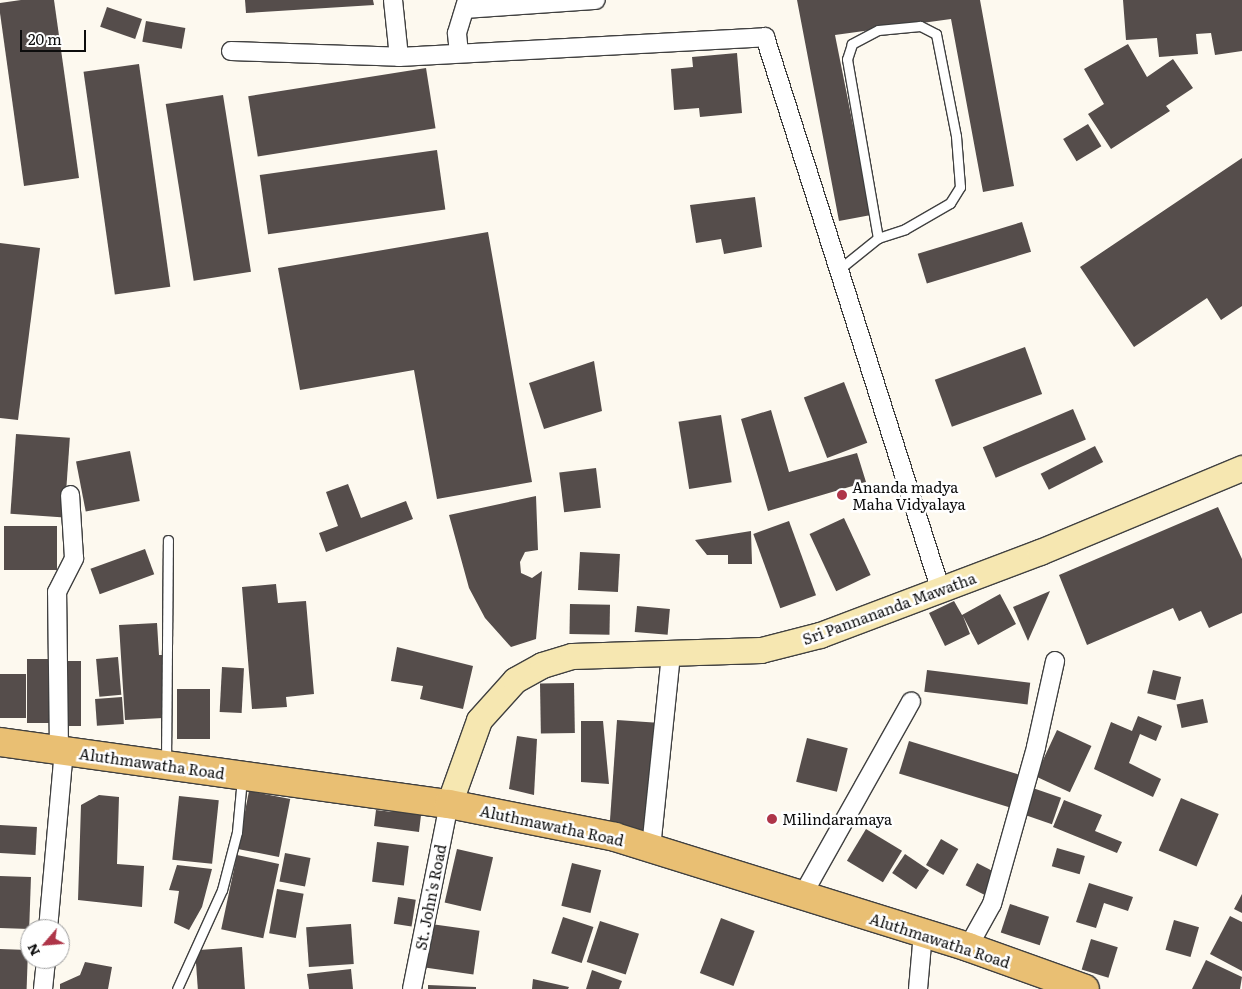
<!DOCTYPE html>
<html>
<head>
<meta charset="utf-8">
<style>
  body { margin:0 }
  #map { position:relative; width:1242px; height:989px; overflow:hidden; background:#fdf9ef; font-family:Literata,serif }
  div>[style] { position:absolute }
  .building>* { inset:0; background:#554d4b; transform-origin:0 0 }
  .roads { filter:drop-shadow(1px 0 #404040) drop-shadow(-1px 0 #404040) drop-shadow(0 1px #404040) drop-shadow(0 -1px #404040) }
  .lane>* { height:9px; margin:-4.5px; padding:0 4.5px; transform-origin:4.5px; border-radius:4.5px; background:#fff }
  .street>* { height:18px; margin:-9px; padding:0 9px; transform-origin:9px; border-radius:9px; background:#fff }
  .secondary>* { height:25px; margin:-12.5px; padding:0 12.5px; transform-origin:12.5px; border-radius:12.5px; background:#f6e7b1 }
  .primary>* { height:28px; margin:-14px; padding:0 14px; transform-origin:14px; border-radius:14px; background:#e9bf73 }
  .dots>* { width:14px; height:14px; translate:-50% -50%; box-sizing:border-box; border:2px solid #fff; border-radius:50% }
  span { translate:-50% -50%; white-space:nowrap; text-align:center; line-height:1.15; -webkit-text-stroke:5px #fff; paint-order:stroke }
  .poi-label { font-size:15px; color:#0d0d0d }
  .left { translate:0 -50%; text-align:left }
  .street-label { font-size:15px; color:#0d0d0d }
  .north { position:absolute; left:20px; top:919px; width:50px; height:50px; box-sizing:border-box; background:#fff; border:1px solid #9e9e9e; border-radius:50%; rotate:243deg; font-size:14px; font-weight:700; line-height:20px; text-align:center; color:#0d0d0d }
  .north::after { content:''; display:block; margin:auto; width:18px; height:22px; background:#ae3548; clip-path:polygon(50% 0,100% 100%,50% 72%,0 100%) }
  .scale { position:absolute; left:20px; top:30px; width:66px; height:22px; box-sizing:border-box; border:2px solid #0d0d0d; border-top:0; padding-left:6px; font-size:15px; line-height:18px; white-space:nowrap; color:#0d0d0d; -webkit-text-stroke:4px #fff; paint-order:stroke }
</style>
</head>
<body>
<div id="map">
  <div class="building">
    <div style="clip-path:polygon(21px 0,54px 0,79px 178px,24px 186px,0 13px,0 3px)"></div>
    <div style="clip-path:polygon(245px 0,373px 0,374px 5px,246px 13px)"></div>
    <div style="clip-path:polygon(797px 0,980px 0,1014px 186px,983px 192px,951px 19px,835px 35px,871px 215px,839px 221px)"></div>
    <div style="clip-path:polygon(1123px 0,1242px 0,1242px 51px,1215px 55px,1211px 33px,1196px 34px,1198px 54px,1159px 57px,1157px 38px,1126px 40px)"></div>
    <div style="left:107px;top:7px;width:37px;height:21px;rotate:19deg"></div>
    <div style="left:146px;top:21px;width:40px;height:21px;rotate:10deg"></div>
    <div style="clip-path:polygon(1128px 44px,1147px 77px,1173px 59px,1193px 88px,1166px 106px,1170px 111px,1111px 149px,1088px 114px,1104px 104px,1084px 69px)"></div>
    <div style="clip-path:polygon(737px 53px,742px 113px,700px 117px,699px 108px,674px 110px,671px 69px,693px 67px,692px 57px)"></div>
    <div style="left:139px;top:64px;width:225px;height:56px;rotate:82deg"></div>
    <div style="left:426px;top:68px;width:61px;height:180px;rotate:81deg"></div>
    <div style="left:223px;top:95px;width:179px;height:58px;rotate:81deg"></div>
    <div style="left:1088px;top:124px;width:26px;height:29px;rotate:59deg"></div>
    <div style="left:437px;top:150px;width:60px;height:179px;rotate:82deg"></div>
    <div style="clip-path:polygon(1242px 158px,1242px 306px,1221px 320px,1207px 298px,1134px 347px,1080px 267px)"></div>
    <div style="clip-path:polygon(755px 197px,762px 247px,724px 254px,721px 239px,696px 243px,690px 205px)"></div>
    <div style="left:1022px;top:222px;width:31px;height:109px;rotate:73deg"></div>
    <div style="clip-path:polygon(488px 232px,532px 482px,437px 499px,414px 370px,300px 390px,278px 268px)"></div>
    <div style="clip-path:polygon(0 243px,40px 248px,18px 420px,0 418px)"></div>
    <div style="left:1025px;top:347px;width:50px;height:96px;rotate:70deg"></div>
    <div style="clip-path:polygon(594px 361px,602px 411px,544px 429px,529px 383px)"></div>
    <div style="left:844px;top:382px;width:65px;height:43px;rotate:69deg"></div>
    <div style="left:1073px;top:409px;width:33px;height:98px;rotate:67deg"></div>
    <div style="clip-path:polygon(771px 410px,789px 472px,857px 453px,866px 482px,768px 511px,741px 419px)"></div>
    <div style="left:721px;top:415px;width:68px;height:43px;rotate:81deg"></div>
    <div style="left:16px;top:434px;width:54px;height:80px;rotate:4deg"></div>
    <div style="left:1095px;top:446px;width:18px;height:61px;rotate:63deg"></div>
    <div style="left:130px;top:451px;width:51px;height:55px;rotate:79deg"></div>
    <div style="left:596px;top:468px;width:40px;height:37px;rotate:83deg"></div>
    <div style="clip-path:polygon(348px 484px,361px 518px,406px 501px,413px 519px,326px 552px,319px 533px,338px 526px,326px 492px)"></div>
    <div style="clip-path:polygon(536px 496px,538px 550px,525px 552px,520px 562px,521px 573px,532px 578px,542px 571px,536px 639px,511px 647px,485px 618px,469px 588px,449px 515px)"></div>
    <div style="clip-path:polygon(1218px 507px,1242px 559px,1242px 613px,1209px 628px,1201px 611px,1179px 621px,1173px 608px,1087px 645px,1059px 575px)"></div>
    <div style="left:844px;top:518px;width:63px;height:38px;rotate:65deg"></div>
    <div style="left:789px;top:521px;width:79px;height:38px;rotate:70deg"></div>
    <div style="left:4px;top:526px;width:53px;height:44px"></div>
    <div style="clip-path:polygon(751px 531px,752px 564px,728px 564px,728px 555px,707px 555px,695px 540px)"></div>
    <div style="left:145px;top:549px;width:27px;height:58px;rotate:70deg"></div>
    <div style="left:580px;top:552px;width:40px;height:38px;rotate:3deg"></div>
    <div style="clip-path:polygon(276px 584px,278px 603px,306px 601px,314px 694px,286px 697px,287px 707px,252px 709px,242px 587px)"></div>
    <div style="clip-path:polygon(1050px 591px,1028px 641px,1013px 607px)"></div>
    <div style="clip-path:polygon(1000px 594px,1016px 624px,978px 645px,963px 616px,970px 634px,945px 646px,929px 613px,954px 601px,962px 615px)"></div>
    <div style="left:570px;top:604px;width:40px;height:30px;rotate:1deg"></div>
    <div style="left:637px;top:606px;width:33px;height:26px;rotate:5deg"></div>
    <div style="clip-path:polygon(157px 623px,159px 655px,163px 655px,163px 718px,125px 720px,119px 625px)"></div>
    <div style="clip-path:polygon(397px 647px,473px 666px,463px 709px,420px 699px,423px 686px,391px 681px)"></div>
    <div style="left:118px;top:657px;width:38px;height:22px;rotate:85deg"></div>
    <div style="left:27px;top:659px;width:31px;height:64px"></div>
    <div style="left:60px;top:661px;width:21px;height:65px"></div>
    <div style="left:222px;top:667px;width:22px;height:45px;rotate:3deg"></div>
    <div style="left:927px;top:670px;width:104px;height:22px;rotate:7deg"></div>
    <div style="left:1153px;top:670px;width:29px;height:24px;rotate:14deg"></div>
    <div style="left:0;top:674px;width:26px;height:44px"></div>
    <div style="left:574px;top:683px;width:50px;height:34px;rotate:89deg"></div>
    <div style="left:177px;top:689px;width:33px;height:50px"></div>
    <div style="left:122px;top:697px;width:27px;height:27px;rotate:86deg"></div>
    <div style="left:1203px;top:699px;width:24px;height:27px;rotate:78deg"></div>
    <div style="clip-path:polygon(1138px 716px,1162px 726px,1156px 741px,1140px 734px,1129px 763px,1161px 779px,1153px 797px,1094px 769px,1111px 722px,1132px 731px)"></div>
    <div style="left:617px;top:720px;width:40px;height:108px;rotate:4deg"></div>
    <div style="clip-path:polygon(581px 721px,603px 721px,609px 784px,581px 782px)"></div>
    <div style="left:1057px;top:730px;width:38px;height:51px;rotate:25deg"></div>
    <div style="clip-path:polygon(517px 736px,537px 739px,534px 795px,509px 789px)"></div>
    <div style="left:807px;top:738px;width:42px;height:45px;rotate:14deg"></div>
    <div style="left:909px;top:741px;width:122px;height:34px;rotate:17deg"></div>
    <div style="left:1027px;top:786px;width:36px;height:28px;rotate:19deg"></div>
    <div style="left:249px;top:791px;width:42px;height:59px;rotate:11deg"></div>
    <div style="clip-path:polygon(99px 795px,119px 797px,117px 864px,144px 866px,142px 907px,78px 900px,81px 805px)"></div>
    <div style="left:179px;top:796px;width:40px;height:64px;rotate:6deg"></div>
    <div style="left:1181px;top:798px;width:41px;height:57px;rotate:23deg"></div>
    <div style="clip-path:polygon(1064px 800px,1102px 815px,1095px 831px,1122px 842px,1117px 853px,1053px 827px)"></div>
    <div style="clip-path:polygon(394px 803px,422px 807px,419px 832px,374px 826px,376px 810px,393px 812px)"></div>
    <div style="left:0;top:825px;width:37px;height:28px;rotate:3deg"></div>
    <div style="left:866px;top:829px;width:42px;height:37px;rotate:31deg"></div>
    <div style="left:941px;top:839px;width:20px;height:30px;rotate:30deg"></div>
    <div style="left:377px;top:842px;width:32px;height:40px;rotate:7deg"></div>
    <div style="left:1057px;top:848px;width:29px;height:19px;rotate:16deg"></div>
    <div style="left:457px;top:849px;width:37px;height:55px;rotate:13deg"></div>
    <div style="left:285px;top:853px;width:26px;height:29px;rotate:11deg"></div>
    <div style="left:905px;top:854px;width:29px;height:23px;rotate:34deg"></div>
    <div style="left:237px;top:855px;width:43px;height:76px;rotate:12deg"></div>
    <div style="left:572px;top:863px;width:30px;height:44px;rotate:14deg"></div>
    <div style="left:977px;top:863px;width:22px;height:25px;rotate:27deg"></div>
    <div style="clip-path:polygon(177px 865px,212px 869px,202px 907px,189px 930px,174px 923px,179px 891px,169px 890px)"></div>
    <div style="left:0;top:876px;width:31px;height:52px;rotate:2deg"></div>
    <div style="clip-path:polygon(1089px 883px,1133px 897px,1128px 911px,1104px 903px,1096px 928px,1076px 922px)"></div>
    <div style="left:277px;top:889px;width:27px;height:45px;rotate:10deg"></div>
    <div style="clip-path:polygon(1242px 894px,1242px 913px,1234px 909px)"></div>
    <div style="left:398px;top:897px;width:18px;height:27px;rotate:9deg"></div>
    <div style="left:1010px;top:904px;width:41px;height:30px;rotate:18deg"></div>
    <div style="clip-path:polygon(1230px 916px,1242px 922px,1242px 971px,1210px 954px)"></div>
    <div style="left:563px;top:917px;width:32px;height:38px;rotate:18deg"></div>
    <div style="left:721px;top:918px;width:36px;height:59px;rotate:21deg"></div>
    <div style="left:1174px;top:920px;width:26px;height:31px;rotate:16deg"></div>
    <div style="left:600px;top:921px;width:41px;height:43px;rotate:18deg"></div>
    <div style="left:351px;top:924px;width:40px;height:45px;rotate:86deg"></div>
    <div style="left:431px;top:924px;width:49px;height:44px;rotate:8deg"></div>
    <div style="left:1091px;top:939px;width:28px;height:32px;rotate:17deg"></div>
    <div style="left:242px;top:947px;width:42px;height:47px;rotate:86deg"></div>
    <div style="left:0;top:949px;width:28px;height:40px;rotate:2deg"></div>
    <div style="clip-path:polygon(1206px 960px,1242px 977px,1240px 989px,1192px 989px)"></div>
    <div style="clip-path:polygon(85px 962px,112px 967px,108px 989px,60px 989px,60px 984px,80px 975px)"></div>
    <div style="clip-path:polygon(351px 969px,353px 989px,309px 989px,307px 974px)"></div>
    <div style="clip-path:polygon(592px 970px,622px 981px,619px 989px,586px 989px)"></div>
    <div style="clip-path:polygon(533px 979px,569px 987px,568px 989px,532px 989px)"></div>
    <div style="clip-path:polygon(428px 985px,476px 987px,476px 989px,428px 989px)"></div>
  </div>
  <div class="roads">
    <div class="lane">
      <div style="left:837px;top:271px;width:53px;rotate:-38.8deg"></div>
      <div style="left:878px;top:238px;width:28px;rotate:-18deg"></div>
      <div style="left:905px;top:229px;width:52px;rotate:-30deg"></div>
      <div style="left:950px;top:203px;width:19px;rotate:-58deg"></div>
      <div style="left:960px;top:187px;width:51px;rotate:-94.5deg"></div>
      <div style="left:956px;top:136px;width:104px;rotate:-101.1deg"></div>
      <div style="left:936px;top:34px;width:18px;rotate:-153deg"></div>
      <div style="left:920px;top:26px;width:42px;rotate:174.6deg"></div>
      <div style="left:878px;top:30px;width:30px;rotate:152deg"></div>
      <div style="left:852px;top:44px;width:16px;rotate:108deg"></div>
      <div style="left:847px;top:59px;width:182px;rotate:80.2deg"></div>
      <div style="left:166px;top:762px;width:222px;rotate:-89.5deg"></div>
      <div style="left:177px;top:989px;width:109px;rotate:-65.6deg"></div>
      <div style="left:222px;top:890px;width:60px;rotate:-75.5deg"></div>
      <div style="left:237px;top:832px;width:54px;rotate:-84.7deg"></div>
    </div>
    <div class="street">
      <div style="left:393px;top:0;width:57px;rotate:84deg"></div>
      <div style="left:466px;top:9px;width:130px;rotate:-4deg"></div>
      <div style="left:231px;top:51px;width:168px;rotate:2deg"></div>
      <div style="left:399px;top:57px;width:367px;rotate:-3.1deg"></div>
      <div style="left:765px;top:37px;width:581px;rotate:72.38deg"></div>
      <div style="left:459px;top:53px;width:20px;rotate:-96deg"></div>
      <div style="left:457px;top:33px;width:34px;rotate:-73deg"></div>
      <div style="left:59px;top:750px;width:158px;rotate:-90.7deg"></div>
      <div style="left:57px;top:592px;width:38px;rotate:-63deg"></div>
      <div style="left:74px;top:558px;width:63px;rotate:-93.6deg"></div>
      <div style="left:651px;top:848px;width:195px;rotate:-84.1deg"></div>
      <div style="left:802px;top:896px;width:223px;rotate:-60.7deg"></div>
      <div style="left:48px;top:929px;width:180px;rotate:-84.9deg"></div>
      <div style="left:968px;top:947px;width:49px;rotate:-60.8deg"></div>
      <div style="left:992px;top:904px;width:163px;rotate:-74.3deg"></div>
      <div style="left:1036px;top:747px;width:88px;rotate:-77.5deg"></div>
      <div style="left:43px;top:989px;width:30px;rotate:-84deg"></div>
      <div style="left:412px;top:989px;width:189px;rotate:-78.7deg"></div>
      <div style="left:918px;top:989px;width:56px;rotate:-84.9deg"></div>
    </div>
    <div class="secondary">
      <div style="left:449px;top:804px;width:89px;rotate:-70.3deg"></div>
      <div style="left:479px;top:720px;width:54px;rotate:-48deg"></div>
      <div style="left:515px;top:680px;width:31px;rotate:-29deg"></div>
      <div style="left:542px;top:665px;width:31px;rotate:-17deg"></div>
      <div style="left:572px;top:656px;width:189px;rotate:-1.8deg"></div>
      <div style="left:761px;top:650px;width:61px;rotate:-14.3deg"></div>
      <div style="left:820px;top:635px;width:235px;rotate:-20.7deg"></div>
      <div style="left:1040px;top:552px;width:219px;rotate:-22.6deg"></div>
    </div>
    <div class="primary">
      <div style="left:0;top:742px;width:453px;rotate:7.9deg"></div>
      <div style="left:449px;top:804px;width:169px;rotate:11.2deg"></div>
      <div style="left:615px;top:837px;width:370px;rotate:17.3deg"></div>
      <div style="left:968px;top:947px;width:124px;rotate:19.7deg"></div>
    </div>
  </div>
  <div class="dots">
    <div style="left:842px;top:495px;background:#ae3548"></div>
    <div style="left:772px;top:819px;background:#ae3548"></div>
  </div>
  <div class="poi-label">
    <span class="left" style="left:852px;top:495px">Ananda madya<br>Maha Vidyalaya</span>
    <span class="left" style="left:782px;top:819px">Milindaramaya</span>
  </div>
  <div class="street-label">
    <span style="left:889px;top:608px;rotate:-20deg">Sri Pannananda Mawatha</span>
    <span style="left:152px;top:763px;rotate:8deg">Aluthmawatha Road</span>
    <span style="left:552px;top:825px;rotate:12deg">Aluthmawatha Road</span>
    <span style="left:430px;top:897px;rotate:-79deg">St. John's Road</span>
    <span style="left:940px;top:940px;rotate:18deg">Aluthmawatha Road</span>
  </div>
  <div class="north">N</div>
  <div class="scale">20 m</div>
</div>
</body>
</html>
